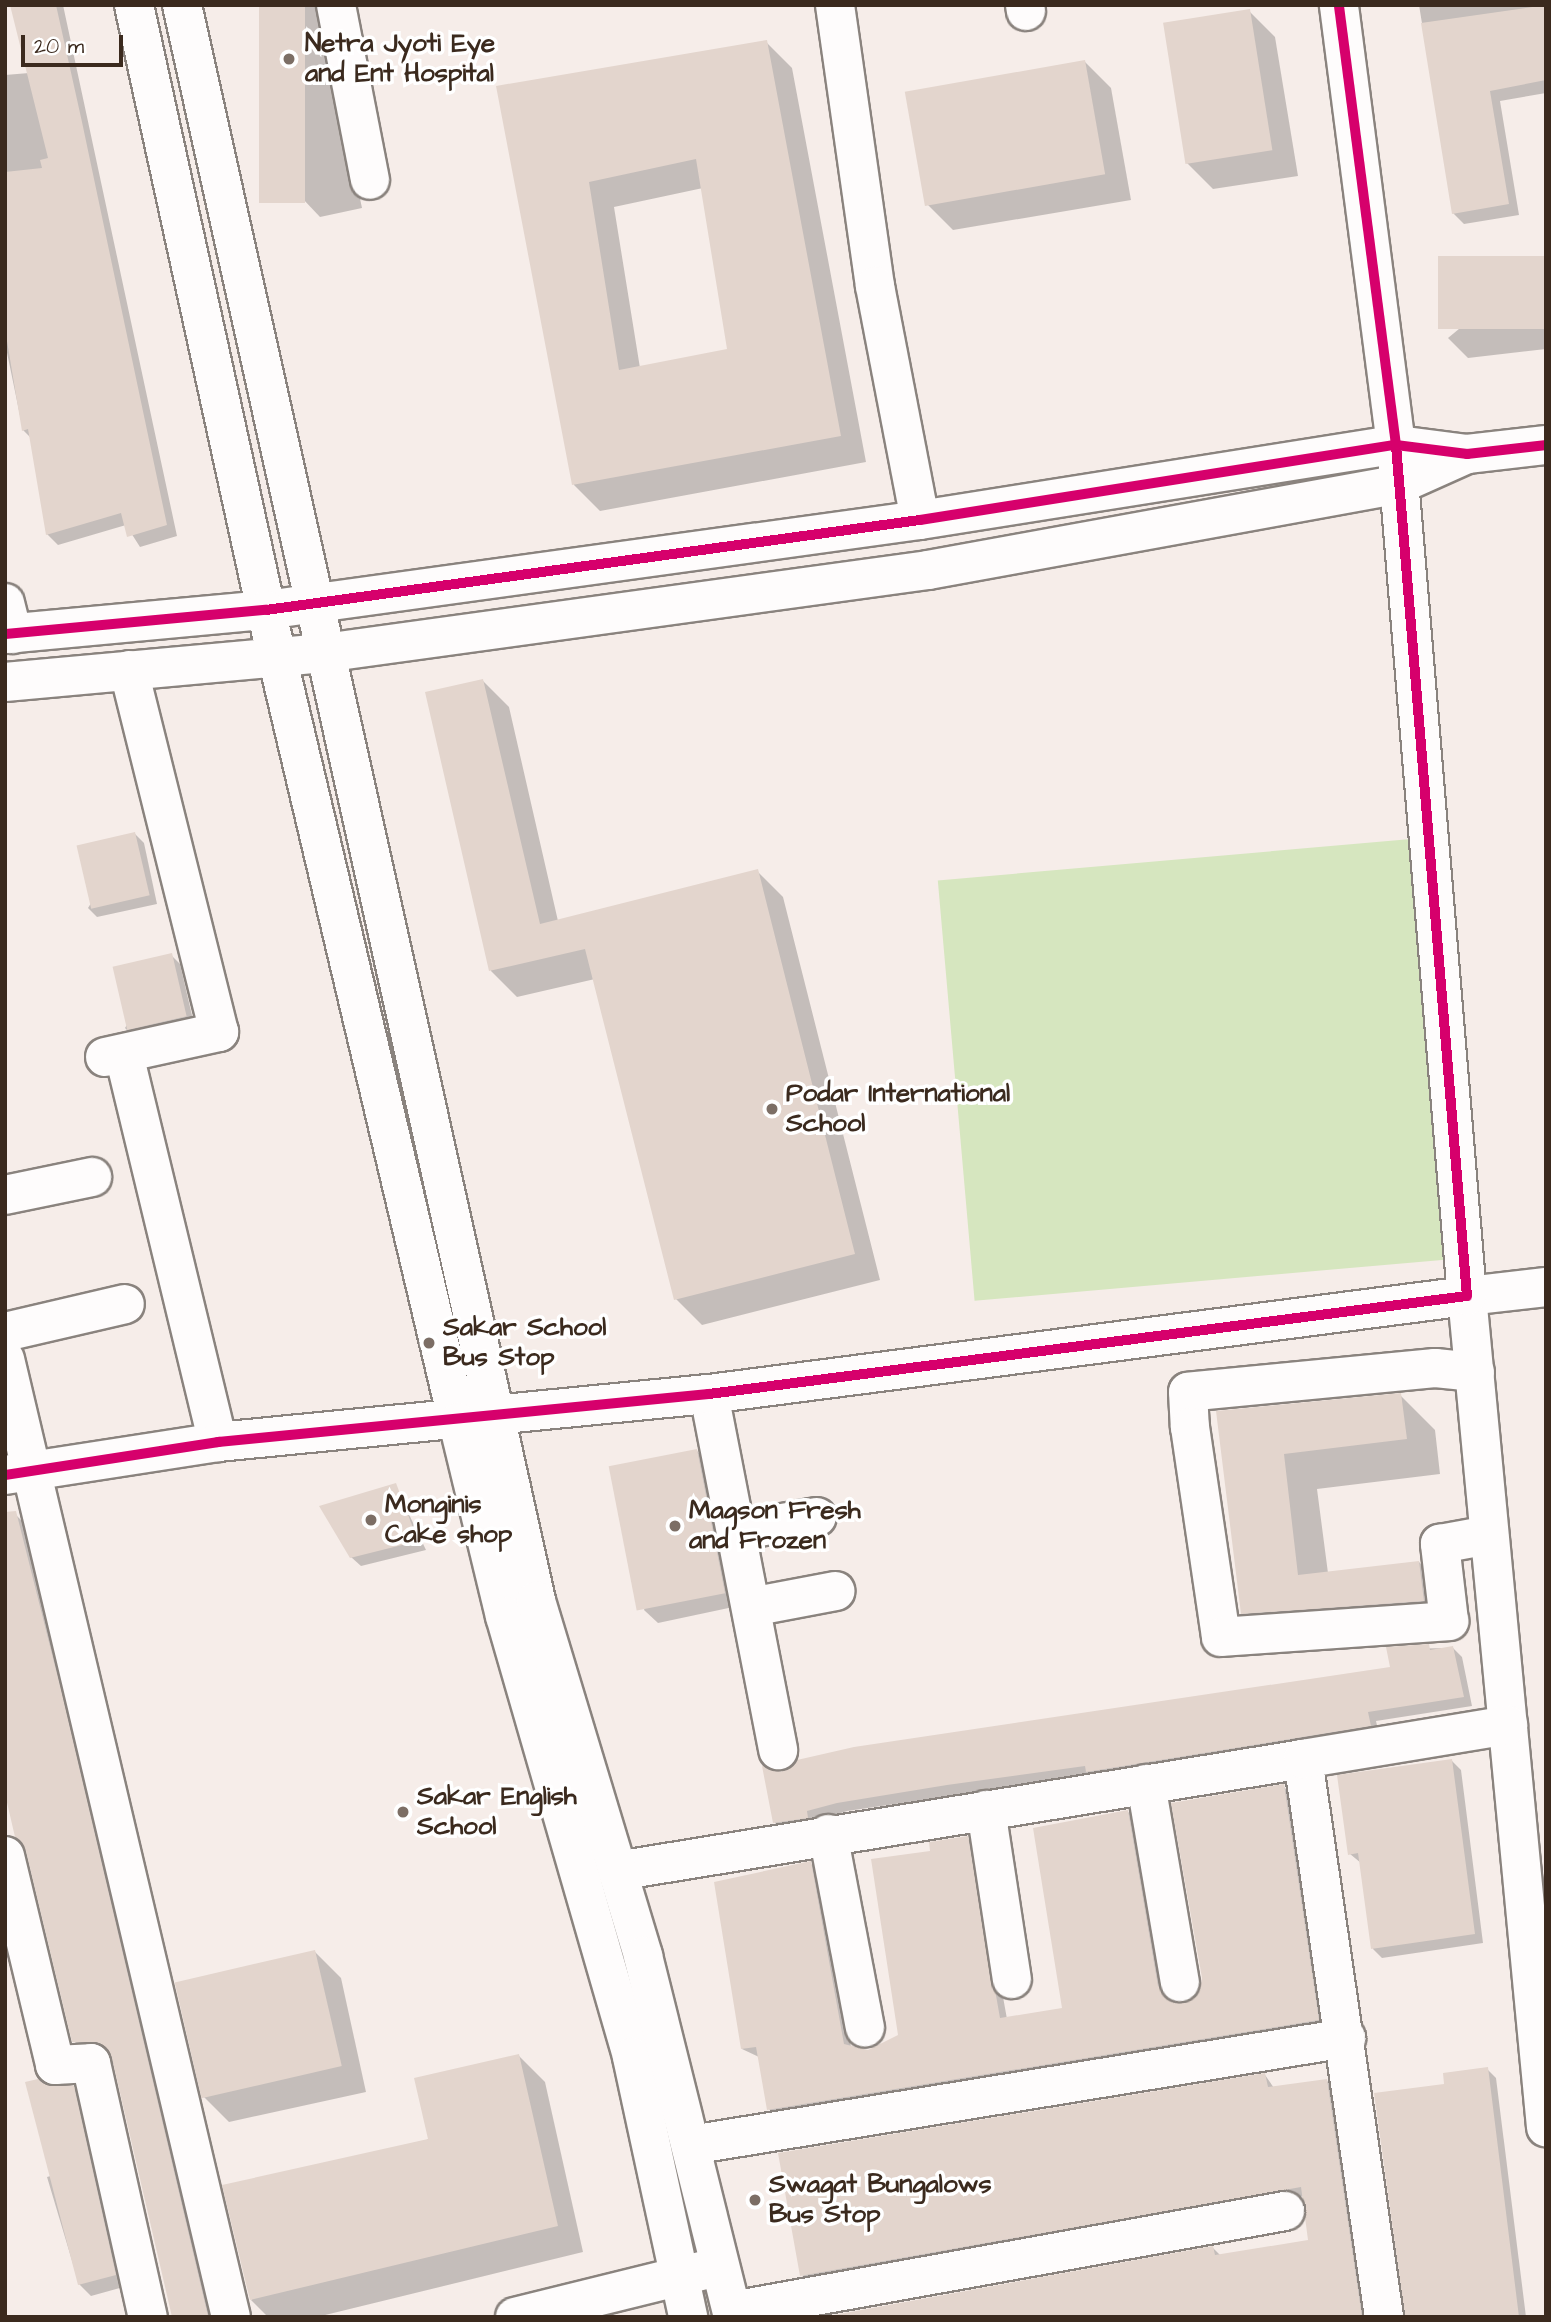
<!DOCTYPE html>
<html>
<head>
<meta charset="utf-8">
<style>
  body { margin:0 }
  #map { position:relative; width:1551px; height:2322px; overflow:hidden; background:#f6ede9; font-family:"Architects Daughter",sans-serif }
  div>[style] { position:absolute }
  .green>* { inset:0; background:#d6e6bf; transform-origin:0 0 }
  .shadow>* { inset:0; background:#0003 }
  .building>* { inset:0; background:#e3d5cd; transform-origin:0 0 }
  .roads { filter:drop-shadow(2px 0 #8a837e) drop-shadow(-2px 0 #8a837e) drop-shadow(0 2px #8a837e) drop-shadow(0 -2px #8a837e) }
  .minor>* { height:38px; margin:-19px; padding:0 19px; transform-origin:19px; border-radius:19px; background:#fefcfc }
  .tertiary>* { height:38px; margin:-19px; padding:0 19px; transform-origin:19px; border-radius:19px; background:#fefcfc }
  .secondary>* { height:38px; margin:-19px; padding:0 19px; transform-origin:19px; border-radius:19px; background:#fefcfc }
  .cycleway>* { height:10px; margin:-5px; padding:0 5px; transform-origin:5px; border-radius:5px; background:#d6006c }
  .dots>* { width:19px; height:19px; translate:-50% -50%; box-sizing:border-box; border:4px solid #fff; border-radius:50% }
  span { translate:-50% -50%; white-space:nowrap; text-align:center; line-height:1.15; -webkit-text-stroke:7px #fff; paint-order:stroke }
  .poi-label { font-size:26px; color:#3b2a1e; font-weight:700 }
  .left { translate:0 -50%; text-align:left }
  .frame { position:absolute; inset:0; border:7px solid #3b2a1e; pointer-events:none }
  .scale { position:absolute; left:21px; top:35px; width:102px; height:32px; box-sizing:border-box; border:4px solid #3b2a1e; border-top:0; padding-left:9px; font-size:21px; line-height:24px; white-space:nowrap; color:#3b2a1e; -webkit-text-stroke:5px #fff; paint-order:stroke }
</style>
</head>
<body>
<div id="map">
  <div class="green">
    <div style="left:1411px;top:839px;width:422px;height:475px;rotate:85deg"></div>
  </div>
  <div class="shadow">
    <div style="clip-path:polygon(11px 5px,63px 5px,177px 536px,140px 547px,126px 525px,58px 545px,47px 534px,32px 439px,23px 430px,5px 343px,5px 75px,29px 73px)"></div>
    <div style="clip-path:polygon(261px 5px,319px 5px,362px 208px,320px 217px,302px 198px)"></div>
    <div style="clip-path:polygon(1419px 5px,1546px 5px,1546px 93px,1500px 101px,1519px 215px,1464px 224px,1453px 213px)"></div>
    <div style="clip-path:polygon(1249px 11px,1275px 37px,1298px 176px,1213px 189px,1187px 163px)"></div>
    <div style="clip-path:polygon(evenodd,766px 42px,792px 68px,866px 462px,600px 511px,574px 485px,498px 88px,766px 42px,703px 188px,729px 350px,640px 368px,614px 207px,703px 188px)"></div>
    <div style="clip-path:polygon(1085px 62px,1111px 88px,1131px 200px,953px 230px,927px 204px)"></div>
    <div style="clip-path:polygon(1546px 257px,1546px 349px,1468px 358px,1448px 338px)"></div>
    <div style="clip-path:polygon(483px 681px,509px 707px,558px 921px,757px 871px,783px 897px,880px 1280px,702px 1325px,676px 1299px,595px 979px,517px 997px,491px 971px,427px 694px)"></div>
    <div style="clip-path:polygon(135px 834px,144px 843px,157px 904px,97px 917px,88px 908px)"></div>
    <div style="clip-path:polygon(171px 955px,180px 964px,194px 1024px,134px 1037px,125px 1028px)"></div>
    <div style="clip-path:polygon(1400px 1395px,1435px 1430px,1440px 1474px,1317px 1489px,1328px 1573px,1419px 1562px,1453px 1597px,1277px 1648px,1242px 1613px,1218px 1413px)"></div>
    <div style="clip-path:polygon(697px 1451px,711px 1465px,738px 1606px,658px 1623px,644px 1610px)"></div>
    <div style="clip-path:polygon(395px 1485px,426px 1550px,361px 1566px,351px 1557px)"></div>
    <div style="clip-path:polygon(16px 1515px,38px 1537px,224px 2317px,174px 2317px,115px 2064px,96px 2064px,74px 2041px)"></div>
    <div style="clip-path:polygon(1453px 1648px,1462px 1657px,1472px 1706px,1376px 1721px,1379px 1734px,847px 1811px,784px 1832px,775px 1823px,782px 1773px,1392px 1669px,1389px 1649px)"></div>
    <div style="clip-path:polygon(1452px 1761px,1461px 1770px,1483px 1943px,1382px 1958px,1373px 1949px,1361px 1863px,1350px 1854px)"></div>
    <div style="clip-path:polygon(1283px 1786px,1292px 1795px,1327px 2029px,778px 2119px,769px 2109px,759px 2057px,742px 2049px,810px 1863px,819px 1872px,851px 2047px,869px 2051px,900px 2036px,932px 1852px,967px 1838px,976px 1847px,1007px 2019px,1064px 2010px,1128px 1812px,1137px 1821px,1167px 1997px,1185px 2005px,1202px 1991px)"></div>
    <div style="clip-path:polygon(315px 1952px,341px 1978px,366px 2092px,229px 2122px,203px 2096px)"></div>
    <div style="clip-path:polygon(519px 2056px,545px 2082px,583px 2252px,317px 2317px,268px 2317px,251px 2300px)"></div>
    <div style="clip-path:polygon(1487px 2069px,1496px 2078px,1526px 2317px,1407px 2317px,1446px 2085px)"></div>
    <div style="clip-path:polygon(1265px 2075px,1274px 2088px,1327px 2081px,1336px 2090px,1369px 2317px,833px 2317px,1213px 2248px,1221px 2256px,1310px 2242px,1304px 2196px,811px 2285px,802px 2276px)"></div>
    <div style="clip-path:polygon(73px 2087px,85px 2100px,127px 2286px,91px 2296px,79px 2284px,47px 2177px,54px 2175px)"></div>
  </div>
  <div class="building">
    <div style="clip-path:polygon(10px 5px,56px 5px,82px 122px,167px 525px,127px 537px,121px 513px,46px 535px,28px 429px,22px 431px,5px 329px,5px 172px,42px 168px,40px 160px,48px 158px)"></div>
    <div style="left:259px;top:5px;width:46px;height:198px"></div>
    <div style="clip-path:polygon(1546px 5px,1546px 80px,1490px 91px,1509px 204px,1452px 214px,1421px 23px)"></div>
    <div style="left:1250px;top:9px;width:143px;height:88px;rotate:81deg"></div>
    <div style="clip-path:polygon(evenodd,767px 40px,841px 436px,572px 485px,496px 86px,767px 40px,696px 159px,727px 349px,619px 370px,589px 182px,696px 159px)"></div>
    <div style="left:1085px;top:60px;width:116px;height:183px;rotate:80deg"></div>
    <div style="left:1546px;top:256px;width:73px;height:108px;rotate:90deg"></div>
    <div style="clip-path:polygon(483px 679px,540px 924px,758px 869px,855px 1254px,674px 1300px,585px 949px,489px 971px,425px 692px)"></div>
    <div style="left:135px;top:832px;width:65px;height:60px;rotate:77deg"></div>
    <div style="left:172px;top:953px;width:65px;height:61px;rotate:77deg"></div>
    <div style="clip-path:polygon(1401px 1393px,1407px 1439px,1284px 1454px,1298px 1575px,1419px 1561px,1424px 1601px,1241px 1614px,1216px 1411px)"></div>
    <div style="left:697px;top:1449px;width:147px;height:90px;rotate:79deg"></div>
    <div style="clip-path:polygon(396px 1483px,418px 1541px,350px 1558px,319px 1506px)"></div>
    <div style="clip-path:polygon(16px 1511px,61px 1690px,208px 2316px,172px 2317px,112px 2058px,99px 2043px,72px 2042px,26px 1851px,15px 1837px,5px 1794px,5px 1512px)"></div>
    <div style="clip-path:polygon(1429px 1644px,1430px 1650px,1453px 1646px,1464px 1697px,1368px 1712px,1371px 1726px,1086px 1772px,1085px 1766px,947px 1785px,837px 1803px,807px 1811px,808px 1818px,773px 1823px,762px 1766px,781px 1772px,797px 1760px,854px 1747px,1390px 1667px,1386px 1647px)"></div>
    <div style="clip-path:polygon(1452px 1759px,1475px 1934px,1371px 1949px,1358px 1853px,1348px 1855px,1337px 1775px)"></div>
    <div style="clip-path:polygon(1284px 1784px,1319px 2020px,767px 2110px,756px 2047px,741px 2049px,714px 1882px,811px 1861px,844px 2044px,868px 2050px,898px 2035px,871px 1859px,930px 1851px,929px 1842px,968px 1836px,1000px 2018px,1062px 2008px,1033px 1828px,1128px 1810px,1158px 1986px,1172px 2002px,1184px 2003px,1200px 1990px,1202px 1978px,1171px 1803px)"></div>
    <div style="left:315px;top:1950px;width:119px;height:144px;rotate:77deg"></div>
    <div style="clip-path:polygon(519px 2054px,558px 2226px,250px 2300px,222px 2185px,428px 2139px,414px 2078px)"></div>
    <div style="clip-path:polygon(1488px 2067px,1519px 2317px,1405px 2317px,1374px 2093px,1444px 2084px,1443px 2073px)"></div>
    <div style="clip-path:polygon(1265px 2073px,1268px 2087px,1327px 2079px,1362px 2317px,823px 2317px,1213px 2246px,1215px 2255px,1308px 2240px,1301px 2187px,800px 2276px,778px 2153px)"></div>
    <div style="clip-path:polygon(38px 2079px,74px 2086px,116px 2275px,78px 2285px,25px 2082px)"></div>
  </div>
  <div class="roads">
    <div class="minor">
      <div style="left:336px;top:5px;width:178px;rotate:79deg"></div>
      <div style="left:835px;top:5px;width:284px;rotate:81.9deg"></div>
      <div style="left:875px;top:286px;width:238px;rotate:79.1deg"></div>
      <div style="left:1025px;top:5px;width:6px;rotate:81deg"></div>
      <div style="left:5px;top:603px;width:32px;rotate:76deg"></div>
      <div style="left:105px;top:1057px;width:117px;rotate:-12.4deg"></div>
      <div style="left:219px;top:1032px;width:373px;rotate:-104deg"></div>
      <div style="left:128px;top:1071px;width:382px;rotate:76.4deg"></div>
      <div style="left:5px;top:1195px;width:89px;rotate:-11.7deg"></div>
      <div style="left:1546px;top:1287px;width:80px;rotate:173.5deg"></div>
      <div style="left:1467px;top:1296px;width:835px;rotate:84.57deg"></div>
      <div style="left:5px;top:1332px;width:123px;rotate:-13.1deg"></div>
      <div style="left:5px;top:1359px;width:984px;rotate:76.73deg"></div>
      <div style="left:1475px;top:1372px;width:40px;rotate:-174.3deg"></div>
      <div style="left:1435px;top:1368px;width:248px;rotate:174.5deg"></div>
      <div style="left:1188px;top:1392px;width:35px;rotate:87deg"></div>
      <div style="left:1190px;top:1427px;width:212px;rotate:81.6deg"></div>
      <div style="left:1221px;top:1637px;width:229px;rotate:-4deg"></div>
      <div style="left:1449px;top:1621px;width:78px;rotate:-96.7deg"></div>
      <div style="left:1440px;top:1544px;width:50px;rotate:-10.4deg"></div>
      <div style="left:709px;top:1394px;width:363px;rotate:79deg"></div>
      <div style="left:5px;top:1475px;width:216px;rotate:-8.8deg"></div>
      <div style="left:218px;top:1442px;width:493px;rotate:-5.6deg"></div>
      <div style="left:709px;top:1394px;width:764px;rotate:-7.37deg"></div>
      <div style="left:1467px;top:1296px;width:854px;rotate:-94.77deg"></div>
      <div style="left:1396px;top:445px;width:444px;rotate:-97.4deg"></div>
      <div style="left:736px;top:1531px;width:82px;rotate:-9.8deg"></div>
      <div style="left:751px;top:1607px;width:86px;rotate:-10.7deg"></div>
      <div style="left:1146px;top:1784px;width:201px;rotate:80.3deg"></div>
      <div style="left:986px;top:1810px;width:171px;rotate:81.3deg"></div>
      <div style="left:828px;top:1834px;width:197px;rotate:79.2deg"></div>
      <div style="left:5px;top:1856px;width:215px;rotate:76.5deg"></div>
      <div style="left:55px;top:2065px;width:36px;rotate:-3deg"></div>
      <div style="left:91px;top:2063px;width:260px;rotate:77.4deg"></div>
      <div style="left:617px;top:1871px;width:695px;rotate:-9.27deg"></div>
      <div style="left:691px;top:2145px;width:664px;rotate:-9.28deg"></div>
      <div style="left:732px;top:2311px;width:562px;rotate:-10.25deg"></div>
      <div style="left:515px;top:2317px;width:208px;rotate:-13.9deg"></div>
      <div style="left:1384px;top:2317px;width:564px;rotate:-98.26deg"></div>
      <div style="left:1303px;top:1759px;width:208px;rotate:-9.4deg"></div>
    </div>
    <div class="tertiary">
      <div style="left:5px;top:634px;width:262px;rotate:-5.3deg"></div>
      <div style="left:266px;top:610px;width:660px;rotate:-7.84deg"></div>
      <div style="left:920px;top:520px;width:482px;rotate:-9deg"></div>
      <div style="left:1396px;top:445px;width:72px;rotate:7.2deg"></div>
      <div style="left:1467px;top:454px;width:80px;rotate:-6.5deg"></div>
      <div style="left:5px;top:682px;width:320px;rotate:-5.2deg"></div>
      <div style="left:324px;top:653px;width:610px;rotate:-7.82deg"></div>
      <div style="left:928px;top:570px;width:480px;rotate:-10.3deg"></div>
      <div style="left:1400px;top:484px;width:73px;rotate:-24.1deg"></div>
    </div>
    <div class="secondary">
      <div style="left:134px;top:5px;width:619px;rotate:77.69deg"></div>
      <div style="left:266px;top:610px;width:834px;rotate:76.7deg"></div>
      <div style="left:458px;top:1422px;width:200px;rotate:76.4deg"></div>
      <div style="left:505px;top:1616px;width:459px;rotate:73.9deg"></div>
      <div style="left:632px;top:2057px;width:266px;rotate:77.8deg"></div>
      <div style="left:182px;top:5px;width:1635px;rotate:77.49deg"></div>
      <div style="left:536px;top:1601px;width:371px;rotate:73.2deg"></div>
      <div style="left:643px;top:1956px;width:372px;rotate:76deg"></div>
    </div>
  </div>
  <div class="cycleway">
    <div style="left:5px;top:634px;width:262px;rotate:-5.3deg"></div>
    <div style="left:266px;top:610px;width:660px;rotate:-7.84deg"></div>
    <div style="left:920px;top:520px;width:482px;rotate:-9deg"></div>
    <div style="left:1396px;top:445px;width:72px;rotate:7.2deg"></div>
    <div style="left:1467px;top:454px;width:80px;rotate:-6.5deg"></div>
    <div style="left:5px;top:1475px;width:216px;rotate:-8.8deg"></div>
    <div style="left:218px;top:1442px;width:493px;rotate:-5.6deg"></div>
    <div style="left:709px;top:1394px;width:764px;rotate:-7.37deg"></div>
    <div style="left:1467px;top:1296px;width:854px;rotate:-94.77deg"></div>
    <div style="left:1396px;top:445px;width:444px;rotate:-97.4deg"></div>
  </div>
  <div class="dots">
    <div style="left:289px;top:59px;background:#7c6e65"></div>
    <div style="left:772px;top:1109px;background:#7c6e65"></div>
    <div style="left:429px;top:1343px;background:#7c6e65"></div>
    <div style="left:371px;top:1520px;background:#7c6e65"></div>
    <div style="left:675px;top:1526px;background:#7c6e65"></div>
    <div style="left:403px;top:1812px;background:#7c6e65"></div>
    <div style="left:755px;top:2200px;background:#7c6e65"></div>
  </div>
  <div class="poi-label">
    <span class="left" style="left:305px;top:59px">Netra Jyoti Eye<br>and Ent Hospital</span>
    <span class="left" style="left:786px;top:1109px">Podar International<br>School</span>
    <span class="left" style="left:443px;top:1343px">Sakar School<br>Bus Stop</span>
    <span class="left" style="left:385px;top:1520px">Monginis<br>Cake shop</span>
    <span class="left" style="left:689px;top:1526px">Magson Fresh<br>and Frozen</span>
    <span class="left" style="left:417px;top:1812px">Sakar English<br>School</span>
    <span class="left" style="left:769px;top:2200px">Swagat Bungalows<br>Bus Stop</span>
  </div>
  <div class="frame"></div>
  <div class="scale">20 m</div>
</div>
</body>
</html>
